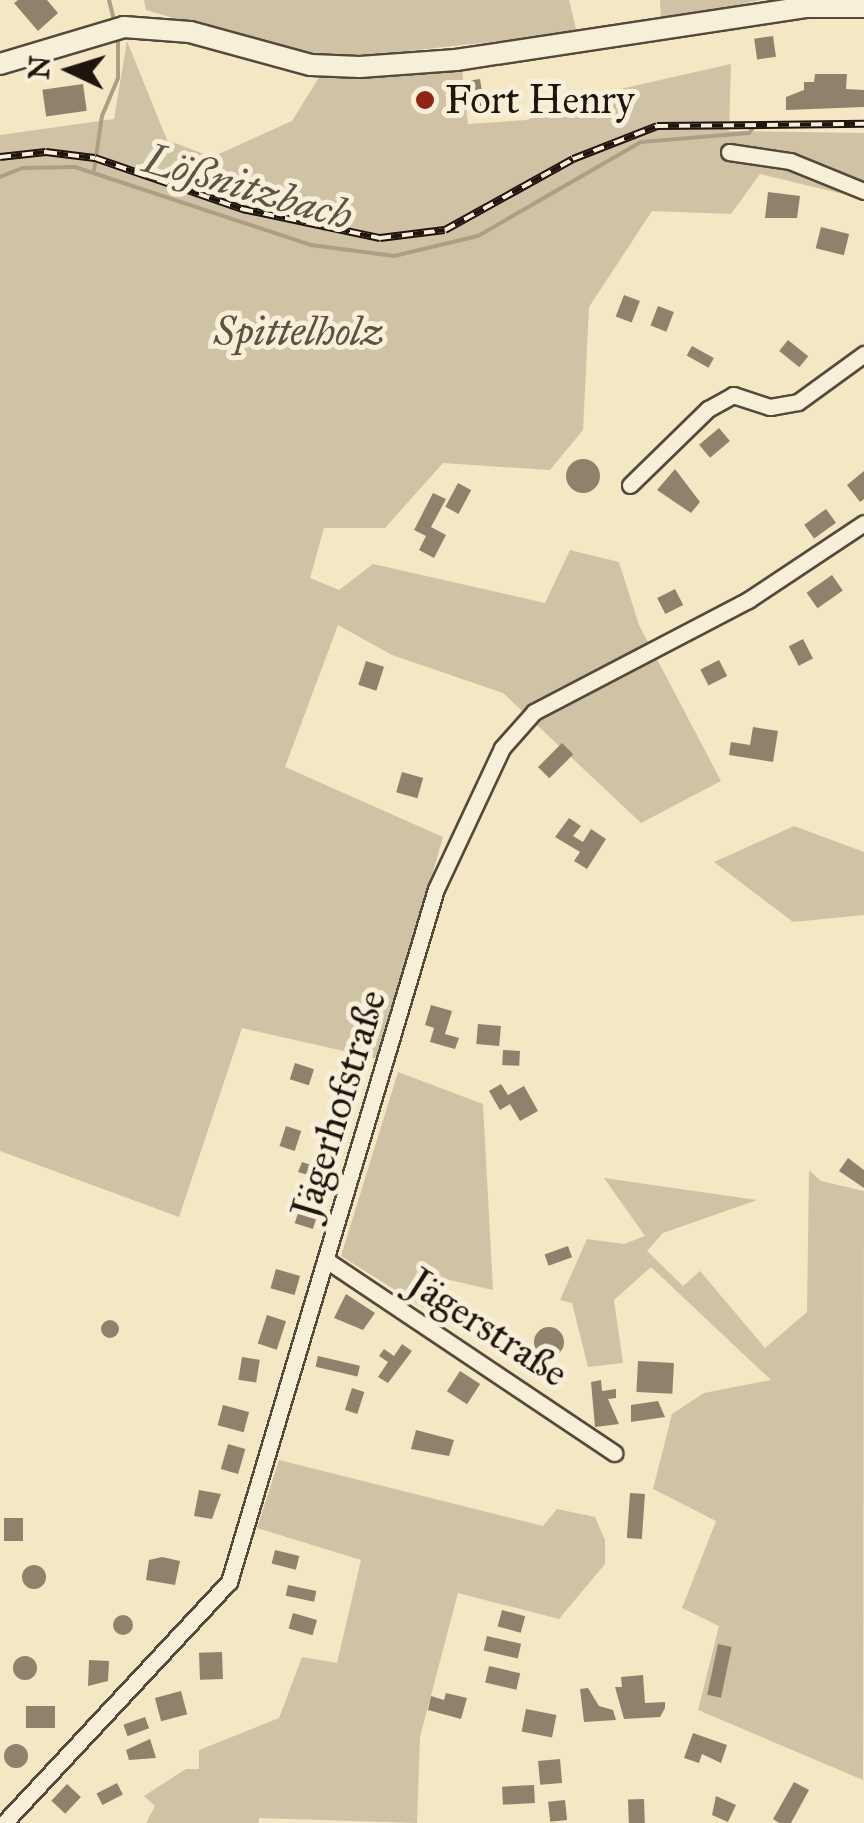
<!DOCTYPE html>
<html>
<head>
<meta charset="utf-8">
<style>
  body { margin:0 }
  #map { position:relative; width:864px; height:1823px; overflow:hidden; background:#f4e7c4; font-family:"IM FELL Great Primer",serif }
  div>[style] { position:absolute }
  .green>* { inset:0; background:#d0c3a5 }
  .stream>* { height:4px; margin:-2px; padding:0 2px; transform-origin:2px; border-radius:2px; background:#ac9f86 }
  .building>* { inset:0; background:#8e826d; transform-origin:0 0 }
  .round { border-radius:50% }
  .roads { filter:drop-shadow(2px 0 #55493c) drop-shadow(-2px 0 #55493c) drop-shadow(0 2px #55493c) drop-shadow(0 -2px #55493c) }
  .street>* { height:15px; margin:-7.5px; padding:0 7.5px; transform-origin:7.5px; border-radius:7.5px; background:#f8efd9 }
  .secondary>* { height:20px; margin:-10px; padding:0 10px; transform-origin:10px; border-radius:10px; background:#f8efd9 }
  .rail>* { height:8px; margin-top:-4px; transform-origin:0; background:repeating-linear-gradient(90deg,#f8efd9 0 11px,#20140f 0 22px); box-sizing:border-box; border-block:2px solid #20140f }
  .dots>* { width:28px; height:28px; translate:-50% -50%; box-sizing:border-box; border:5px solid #f8efd9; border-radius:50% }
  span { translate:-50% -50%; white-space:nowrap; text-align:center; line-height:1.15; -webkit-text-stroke:10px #f8efd9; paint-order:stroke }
  .poi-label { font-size:40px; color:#20140f }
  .left { translate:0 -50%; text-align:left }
  .park-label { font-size:40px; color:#5e5144; font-style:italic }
  .street-label { font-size:40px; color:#20140f }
  .water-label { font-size:42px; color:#5f5345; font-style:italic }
  .north { position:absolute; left:20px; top:20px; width:100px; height:100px; -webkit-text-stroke:8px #f8efd9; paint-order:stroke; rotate:274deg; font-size:28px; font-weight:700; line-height:40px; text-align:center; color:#20140f }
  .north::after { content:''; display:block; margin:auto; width:35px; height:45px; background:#20140f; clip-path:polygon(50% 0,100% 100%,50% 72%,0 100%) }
</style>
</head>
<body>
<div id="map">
  <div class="green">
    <div style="clip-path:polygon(144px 0,569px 0,577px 33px,379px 54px,296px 54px,146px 10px)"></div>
    <div style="clip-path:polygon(660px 0,760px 0,661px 22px)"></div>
    <div style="clip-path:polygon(127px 41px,167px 140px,212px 157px,292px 121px,321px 74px,462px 70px,468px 124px,527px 120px,580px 98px,731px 64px,729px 131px,864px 133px,864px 199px,760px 174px,731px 214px,652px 211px,589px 307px,583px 430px,550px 470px,443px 463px,385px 528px,324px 528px,310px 578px,339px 590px,373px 564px,545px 603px,570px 550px,619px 562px,639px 625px,721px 781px,641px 823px,503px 693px,392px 655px,338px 625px,285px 767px,443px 837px,379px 1059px,242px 1028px,179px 1217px,0 1151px,0 135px,114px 119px)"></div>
    <div style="clip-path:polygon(794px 826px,864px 852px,864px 915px,793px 922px,714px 862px)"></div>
    <div style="clip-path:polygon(398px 1072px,483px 1104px,493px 1290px,441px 1278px,424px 1308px,341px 1256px)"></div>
    <div style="clip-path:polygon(809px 1170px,821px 1181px,864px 1191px,863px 1780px,698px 1710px,719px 1626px,682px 1608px,716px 1521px,653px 1489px,672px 1414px,704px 1393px,771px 1380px,651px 1267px,614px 1300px,623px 1363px,588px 1367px,572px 1303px,560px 1300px,587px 1239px,624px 1244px,645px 1236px,604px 1178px,757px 1200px,663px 1233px,647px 1251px,683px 1286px,700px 1271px,765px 1348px,807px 1312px)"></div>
    <div style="clip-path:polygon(279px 1460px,543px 1526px,557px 1509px,595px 1517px,605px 1540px,605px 1564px,559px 1619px,458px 1593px,420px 1737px,417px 1823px,259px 1818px,259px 1823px,146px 1823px,155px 1806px,144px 1796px,186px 1769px,199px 1769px,199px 1750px,279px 1718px,302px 1657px,337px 1663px,361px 1560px,257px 1528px)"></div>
  </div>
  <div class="stream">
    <div style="left:109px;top:0;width:25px;rotate:76deg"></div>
    <div style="left:94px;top:170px;width:55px;rotate:-81.6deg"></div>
    <div style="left:102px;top:116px;width:41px;rotate:-67.2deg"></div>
    <div style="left:118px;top:78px;width:39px;rotate:-90deg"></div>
    <div style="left:0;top:177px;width:24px;rotate:-22deg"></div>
    <div style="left:22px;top:168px;width:53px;rotate:-1.1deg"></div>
    <div style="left:75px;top:167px;width:249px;rotate:18.3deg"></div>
    <div style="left:311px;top:245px;width:84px;rotate:7.5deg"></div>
    <div style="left:394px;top:256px;width:86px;rotate:-13.4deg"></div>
    <div style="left:478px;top:236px;width:188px;rotate:-30deg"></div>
    <div style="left:641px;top:142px;width:108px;rotate:-4.8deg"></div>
    <div style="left:749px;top:133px;width:6px;rotate:-51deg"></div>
  </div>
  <div class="building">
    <div style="clip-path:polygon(18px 0,47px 0,58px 13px,38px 31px,14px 3px)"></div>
    <div style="left:773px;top:36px;width:21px;height:19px;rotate:82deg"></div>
    <div style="clip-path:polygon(815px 74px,847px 74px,846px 89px,864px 90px,864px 107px,786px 110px,786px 97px,804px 90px,804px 82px,814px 82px)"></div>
    <div style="left:480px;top:79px;width:32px;height:16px;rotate:81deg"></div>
    <div style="left:83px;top:84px;width:27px;height:41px;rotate:82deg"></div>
    <div style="clip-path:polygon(768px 192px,800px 196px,797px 218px,765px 218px)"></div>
    <div style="left:821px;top:227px;width:29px;height:22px;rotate:14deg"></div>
    <div style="left:624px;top:295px;width:17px;height:23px;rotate:21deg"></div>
    <div style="left:658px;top:306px;width:17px;height:21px;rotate:21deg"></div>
    <div style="left:788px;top:340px;width:26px;height:14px;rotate:39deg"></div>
    <div style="left:692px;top:346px;width:25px;height:11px;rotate:29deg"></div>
    <div style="left:719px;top:428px;width:17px;height:26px;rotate:50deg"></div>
    <div class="round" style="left:566px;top:459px;width:34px;height:34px"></div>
    <div style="clip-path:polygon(675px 469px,700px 502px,691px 513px,657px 490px)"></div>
    <div style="clip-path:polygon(864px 471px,864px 499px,860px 502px,847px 485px)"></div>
    <div style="left:458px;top:483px;width:15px;height:27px;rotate:28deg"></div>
    <div style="clip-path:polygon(433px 493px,446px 499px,431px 527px,446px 535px,434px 558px,419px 550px,426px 536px,414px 530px)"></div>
    <div style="left:826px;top:509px;width:17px;height:27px;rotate:54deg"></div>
    <div style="left:832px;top:575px;width:19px;height:31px;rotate:55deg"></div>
    <div style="left:675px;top:589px;width:18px;height:20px;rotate:63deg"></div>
    <div style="left:803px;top:639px;width:22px;height:16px;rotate:63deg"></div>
    <div style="left:719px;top:660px;width:18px;height:21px;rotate:63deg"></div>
    <div style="left:366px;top:661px;width:19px;height:25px;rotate:18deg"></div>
    <div style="clip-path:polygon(753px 727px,778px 731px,773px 762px,729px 755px,731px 742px,750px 745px)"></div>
    <div style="left:562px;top:743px;width:16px;height:34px;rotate:45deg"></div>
    <div style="left:402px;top:772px;width:22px;height:21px;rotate:16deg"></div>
    <div style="clip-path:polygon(569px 818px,581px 826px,573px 836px,583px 842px,591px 829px,606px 839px,587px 869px,574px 861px,580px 852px,555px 837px)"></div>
    <div style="clip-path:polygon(431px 1005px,452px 1011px,445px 1034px,459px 1038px,455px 1049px,430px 1042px,434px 1028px,425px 1025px)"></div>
    <div style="left:478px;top:1024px;width:23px;height:20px;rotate:5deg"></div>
    <div style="left:503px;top:1050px;width:17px;height:15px;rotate:3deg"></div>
    <div style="left:295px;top:1063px;width:20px;height:17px;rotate:18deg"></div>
    <div style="clip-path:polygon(501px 1084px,508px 1095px,524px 1086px,538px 1111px,520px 1121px,510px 1104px,500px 1110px,489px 1091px)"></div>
    <div style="left:286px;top:1126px;width:16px;height:21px;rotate:18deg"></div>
    <div style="clip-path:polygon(848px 1158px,864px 1170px,864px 1188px,839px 1171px)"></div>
    <div style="clip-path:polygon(302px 1162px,329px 1171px,323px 1189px,306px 1183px,308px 1175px,298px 1172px)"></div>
    <div style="left:300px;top:1207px;width:19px;height:17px;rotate:18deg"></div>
    <div style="left:568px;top:1246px;width:12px;height:25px;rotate:70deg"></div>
    <div style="left:276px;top:1269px;width:25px;height:20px;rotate:16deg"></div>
    <div style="clip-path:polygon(346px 1294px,375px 1313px,363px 1330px,334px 1318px)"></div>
    <div style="left:267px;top:1315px;width:20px;height:30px;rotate:18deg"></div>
    <div class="round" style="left:101px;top:1320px;width:18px;height:18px"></div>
    <div class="round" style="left:534px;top:1327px;width:30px;height:30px"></div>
    <div style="clip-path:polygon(402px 1344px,412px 1351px,388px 1383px,378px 1377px,388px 1362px,379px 1356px,384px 1349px,394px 1356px)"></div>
    <div style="left:318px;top:1356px;width:43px;height:11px;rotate:13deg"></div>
    <div style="left:242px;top:1357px;width:18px;height:23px;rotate:9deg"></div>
    <div style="left:638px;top:1361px;width:36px;height:31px;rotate:3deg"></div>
    <div style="left:460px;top:1371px;width:24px;height:24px;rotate:33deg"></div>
    <div style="clip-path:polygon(601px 1380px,602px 1391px,616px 1389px,616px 1398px,608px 1399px,619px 1424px,595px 1427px,591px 1382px)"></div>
    <div style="left:352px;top:1388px;width:13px;height:23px;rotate:18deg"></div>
    <div style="clip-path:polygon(658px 1401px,665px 1417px,631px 1422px,631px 1405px)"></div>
    <div style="left:223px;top:1405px;width:27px;height:21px;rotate:15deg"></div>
    <div style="clip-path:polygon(416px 1430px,454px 1440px,449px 1456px,411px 1449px)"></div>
    <div style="left:228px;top:1444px;width:18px;height:26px;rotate:16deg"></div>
    <div style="clip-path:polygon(199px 1490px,221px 1494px,212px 1519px,194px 1516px)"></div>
    <div style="left:630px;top:1493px;width:15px;height:45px;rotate:4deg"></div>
    <div style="left:4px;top:1518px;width:19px;height:23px"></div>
    <div style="left:275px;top:1550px;width:25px;height:14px;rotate:14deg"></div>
    <div style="clip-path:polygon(162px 1557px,180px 1561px,175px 1585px,146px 1580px,149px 1560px)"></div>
    <div class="round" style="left:22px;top:1565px;width:24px;height:24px"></div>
    <div style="left:288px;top:1585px;width:29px;height:11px;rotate:12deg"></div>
    <div style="left:502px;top:1610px;width:24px;height:17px;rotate:15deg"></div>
    <div style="left:293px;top:1613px;width:25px;height:16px;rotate:16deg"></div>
    <div class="round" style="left:113px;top:1615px;width:20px;height:20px"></div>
    <div style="left:487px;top:1636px;width:35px;height:15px;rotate:13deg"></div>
    <div style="left:718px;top:1644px;width:14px;height:52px;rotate:12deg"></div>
    <div style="left:222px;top:1652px;width:27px;height:23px;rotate:88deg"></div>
    <div class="round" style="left:13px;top:1656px;width:24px;height:24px"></div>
    <div style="clip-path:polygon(89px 1660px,109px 1661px,108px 1681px,88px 1686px)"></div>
    <div style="left:489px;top:1666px;width:32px;height:17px;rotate:13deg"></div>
    <div style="clip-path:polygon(643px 1675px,645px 1703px,665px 1702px,665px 1708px,660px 1717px,624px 1719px,615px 1687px,622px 1687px,621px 1677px)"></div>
    <div style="clip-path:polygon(588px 1688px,599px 1706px,613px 1710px,616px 1720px,584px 1722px,580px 1689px)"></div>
    <div style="left:181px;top:1691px;width:24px;height:27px;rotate:75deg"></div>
    <div style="clip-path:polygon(446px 1693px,467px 1698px,461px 1719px,428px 1710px,431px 1696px,444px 1700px)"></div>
    <div style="left:26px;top:1706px;width:29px;height:22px"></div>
    <div style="left:526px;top:1709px;width:31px;height:23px;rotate:11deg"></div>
    <div style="left:145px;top:1717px;width:12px;height:23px;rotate:70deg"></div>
    <div style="clip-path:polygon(693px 1733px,727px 1745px,721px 1763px,702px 1754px,699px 1763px,684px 1758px)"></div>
    <div style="clip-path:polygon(150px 1739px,156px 1758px,129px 1760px,126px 1750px)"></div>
    <div class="round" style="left:4px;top:1744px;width:24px;height:24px"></div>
    <div style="left:560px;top:1759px;width:24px;height:22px;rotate:85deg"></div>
    <div style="clip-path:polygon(794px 1782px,809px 1790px,791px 1823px,779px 1823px,773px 1819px)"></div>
    <div style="left:117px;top:1783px;width:13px;height:23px;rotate:63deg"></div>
    <div style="left:67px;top:1784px;width:19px;height:23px;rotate:43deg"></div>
    <div style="left:534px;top:1785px;width:18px;height:32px;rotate:87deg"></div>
    <div style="clip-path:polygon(716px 1796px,736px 1805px,728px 1822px,712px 1815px)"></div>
    <div style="left:644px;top:1799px;width:24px;height:16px;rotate:88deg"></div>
    <div style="left:565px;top:1800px;width:20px;height:17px;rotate:84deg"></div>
  </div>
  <div class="roads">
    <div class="street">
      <div style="left:729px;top:152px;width:62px;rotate:8.4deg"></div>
      <div style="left:790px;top:161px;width:80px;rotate:22.1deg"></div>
      <div style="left:630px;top:485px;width:109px;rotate:-44.3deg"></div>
      <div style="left:708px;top:409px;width:29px;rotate:-29deg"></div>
      <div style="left:733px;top:395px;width:39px;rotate:18deg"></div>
      <div style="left:770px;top:407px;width:28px;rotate:-10deg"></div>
      <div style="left:798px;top:402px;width:82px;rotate:-36deg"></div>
      <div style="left:326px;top:1260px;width:347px;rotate:33.8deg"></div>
      <div style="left:4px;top:1823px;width:330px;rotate:-47deg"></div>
      <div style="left:229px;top:1582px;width:723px;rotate:-73.37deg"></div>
      <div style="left:436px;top:889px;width:156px;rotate:-64.9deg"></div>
      <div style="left:502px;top:748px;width:48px;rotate:-48.4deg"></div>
      <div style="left:534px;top:712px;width:242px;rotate:-27.6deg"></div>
      <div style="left:748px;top:600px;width:139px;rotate:-33.6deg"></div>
    </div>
    <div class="secondary">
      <div style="left:0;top:64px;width:129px;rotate:-16.6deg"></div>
      <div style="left:124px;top:27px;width:66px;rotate:4.3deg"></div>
      <div style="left:190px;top:32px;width:125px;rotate:15.3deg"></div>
      <div style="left:311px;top:65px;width:49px;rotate:2.3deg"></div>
      <div style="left:360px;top:67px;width:96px;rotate:-4.2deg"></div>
      <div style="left:456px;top:60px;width:355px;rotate:-8.6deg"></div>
      <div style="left:807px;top:7px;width:57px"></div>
    </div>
  </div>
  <div class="rail">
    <div style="left:0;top:157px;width:46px;rotate:-6.2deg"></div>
    <div style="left:46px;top:152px;width:49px;rotate:7deg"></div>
    <div style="left:95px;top:158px;width:156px;rotate:19.1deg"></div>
    <div style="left:242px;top:209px;width:141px;rotate:11.9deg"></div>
    <div style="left:380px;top:238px;width:65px;rotate:-7deg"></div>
    <div style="left:445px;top:230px;width:146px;rotate:-29deg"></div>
    <div style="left:573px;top:159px;width:90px;rotate:-21.4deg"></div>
    <div style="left:657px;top:126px;width:207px;rotate:-0.6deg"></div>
  </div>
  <div class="dots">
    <div style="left:425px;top:100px;background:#8f2418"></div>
  </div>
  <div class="poi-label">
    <span class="left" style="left:445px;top:100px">Fort Henry</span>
  </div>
  <div class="park-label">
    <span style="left:299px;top:332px">Spittelholz</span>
  </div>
  <div class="street-label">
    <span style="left:339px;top:1104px;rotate:-73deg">Jägerhofstraße</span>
    <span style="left:488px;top:1328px;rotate:33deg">Jägerstraße</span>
  </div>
  <div class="water-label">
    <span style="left:248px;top:187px;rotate:16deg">Lößnitzbach</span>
  </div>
  <div class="north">N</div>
</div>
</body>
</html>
